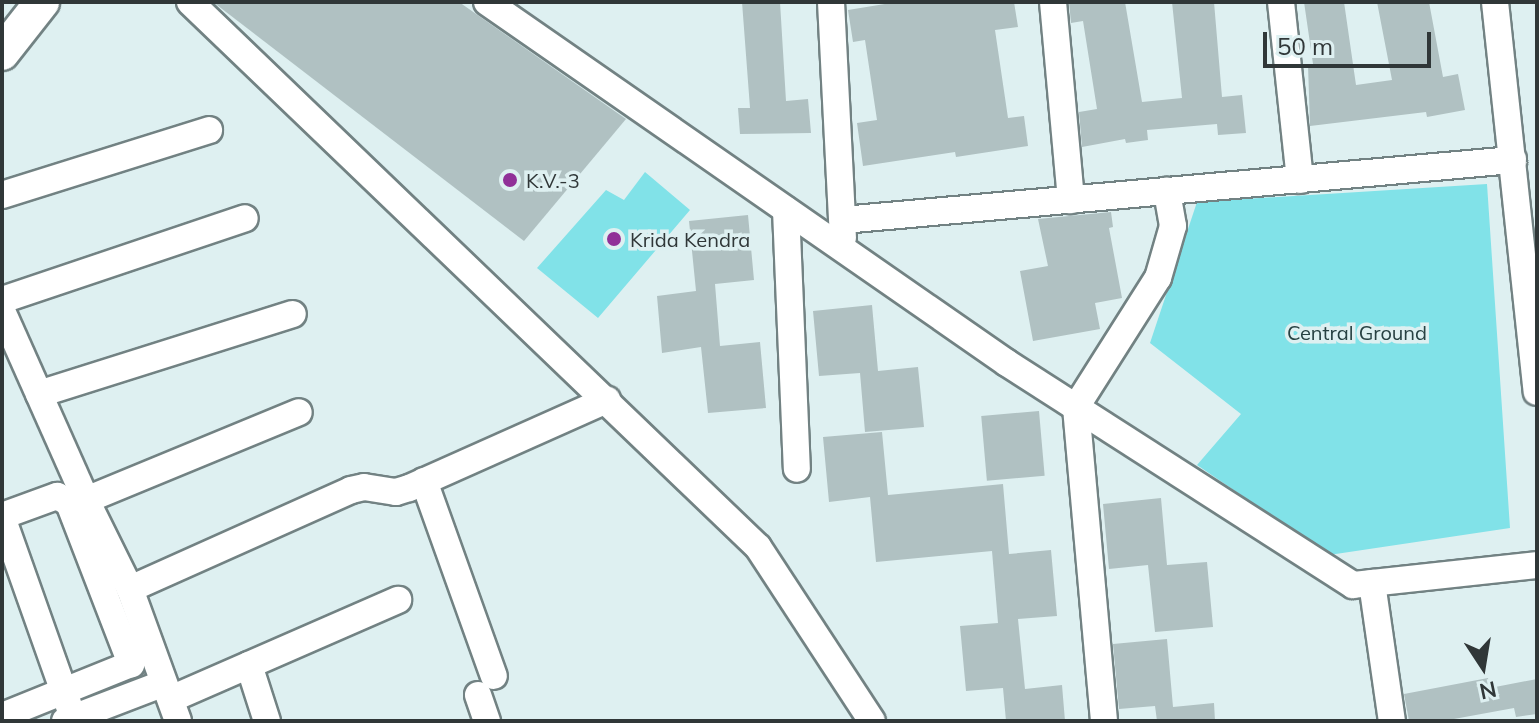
<!DOCTYPE html>
<html>
<head>
<meta charset="utf-8">
<style>
  body { margin:0 }
  #map { position:relative; width:1539px; height:723px; overflow:hidden; background:#def0f1; font-family:Mulish,sans-serif }
  div>[style] { position:absolute }
  .green>* { inset:0; background:#81e2e8 }
  .building>* { inset:0; background:#b0c1c2; transform-origin:0 0 }
  .roads { filter:drop-shadow(2px 0 #728283) drop-shadow(-2px 0 #728283) drop-shadow(0 2px #728283) drop-shadow(0 -2px #728283) }
  .minor>* { height:26px; margin:-13px; padding:0 13px; transform-origin:13px; border-radius:13px; background:#fff }
  .tertiary>* { height:34px; margin:-17px; padding:0 17px; transform-origin:17px; border-radius:17px; background:#fff }
  .dots>* { width:22px; height:22px; translate:-50% -50%; box-sizing:border-box; border:4px solid #def0f1; border-radius:50% }
  span { translate:-50% -50%; white-space:nowrap; text-align:center; line-height:1.15; -webkit-text-stroke:7px #def0f1; paint-order:stroke }
  .poi-label { font-size:20px; color:#303738 }
  .left { translate:0 -50%; text-align:left }
  .park-label { font-size:20px; color:#274142 }
  .frame { position:absolute; inset:0; border:4px solid #303738; pointer-events:none }
  .north { position:absolute; left:1443px; top:627px; width:80px; height:80px; -webkit-text-stroke:6px #def0f1; paint-order:stroke; rotate:168deg; font-size:22px; font-weight:700; line-height:32px; text-align:center; color:#303738 }
  .north::after { content:''; display:block; margin:auto; width:28px; height:36px; background:#303738; clip-path:polygon(50% 0,100% 100%,50% 72%,0 100%) }
  .scale { position:absolute; left:1263px; top:32px; width:168px; height:36px; box-sizing:border-box; border:4px solid #303738; border-top:0; padding-left:10px; font-size:24px; line-height:28px; white-space:nowrap; color:#303738; -webkit-text-stroke:6px #def0f1; paint-order:stroke }
</style>
</head>
<body>
<div id="map">
  <div class="green">
    <div style="clip-path:polygon(645px 172px,690px 210px,598px 318px,537px 268px,606px 190px,624px 200px)"></div>
    <div style="clip-path:polygon(1487px 184px,1510px 528px,1329px 555px,1197px 465px,1241px 414px,1150px 343px,1197px 202px)"></div>
  </div>
  <div class="building">
    <div style="clip-path:polygon(213px 2px,459px 2px,626px 119px,524px 241px)"></div>
    <div style="clip-path:polygon(742px 2px,780px 2px,786px 101px,808px 99px,811px 133px,740px 134px,738px 108px,750px 108px)"></div>
    <div style="clip-path:polygon(897px 2px,1014px 2px,1018px 27px,995px 30px,1008px 118px,1024px 116px,1028px 146px,956px 157px,955px 152px,863px 166px,857px 123px,877px 120px,865px 40px,853px 42px,848px 10px)"></div>
    <div style="clip-path:polygon(1069px 2px,1125px 2px,1142px 102px,1182px 98px,1172px 2px,1214px 2px,1222px 97px,1242px 95px,1246px 133px,1218px 135px,1217px 124px,1147px 130px,1148px 140px,1126px 143px,1125px 139px,1082px 147px,1079px 112px,1097px 109px,1083px 21px,1071px 23px)"></div>
    <div style="clip-path:polygon(1304px 2px,1344px 2px,1356px 85px,1392px 80px,1377px 2px,1429px 2px,1443px 77px,1458px 74px,1465px 110px,1427px 117px,1426px 112px,1310px 126px,1308px 65px,1313px 64px)"></div>
    <div style="clip-path:polygon(1111px 212px,1113px 227px,1109px 228px,1122px 298px,1095px 303px,1100px 329px,1033px 341px,1020px 271px,1048px 266px,1038px 219px)"></div>
    <div style="clip-path:polygon(748px 215px,754px 280px,715px 284px,720px 346px,760px 342px,766px 408px,708px 413px,701px 347px,662px 353px,657px 296px,696px 291px,689px 221px)"></div>
    <div style="clip-path:polygon(872px 305px,878px 371px,918px 367px,924px 427px,865px 432px,860px 373px,819px 376px,813px 311px)"></div>
    <div style="left:1039px;top:411px;width:65px;height:58px;rotate:85deg"></div>
    <div style="clip-path:polygon(882px 432px,888px 495px,1003px 484px,1009px 554px,1051px 550px,1057px 616px,1018px 619px,1025px 689px,1062px 685px,1065px 721px,1006px 721px,1003px 688px,966px 691px,960px 626px,998px 623px,992px 551px,876px 562px,870px 497px,829px 502px,823px 437px)"></div>
    <div style="clip-path:polygon(1161px 498px,1167px 565px,1207px 562px,1213px 627px,1155px 632px,1148px 565px,1109px 569px,1103px 504px)"></div>
    <div style="clip-path:polygon(1167px 639px,1173px 707px,1214px 703px,1215px 721px,1157px 721px,1155px 706px,1119px 709px,1113px 644px)"></div>
    <div style="clip-path:polygon(1488px 678px,1490px 688px,1537px 679px,1537px 714px,1516px 717px,1514px 708px,1443px 721px,1409px 721px,1404px 694px)"></div>
  </div>
  <div class="roads">
    <div class="minor">
      <div style="left:190px;top:2px;width:787px;rotate:43.82deg"></div>
      <div style="left:758px;top:547px;width:208px;rotate:56.8deg"></div>
      <div style="left:487px;top:2px;width:633px;rotate:34.77deg"></div>
      <div style="left:1007px;top:363px;width:411px;rotate:32.7deg"></div>
      <div style="left:1353px;top:585px;width:185px;rotate:-6.2deg"></div>
      <div style="left:831px;top:2px;width:236px;rotate:87.1deg"></div>
      <div style="left:1053px;top:2px;width:199px;rotate:84.8deg"></div>
      <div style="left:1281px;top:2px;width:179px;rotate:83.9deg"></div>
      <div style="left:1495px;top:2px;width:392px;rotate:83.9deg"></div>
      <div style="left:2px;top:195px;width:217px;rotate:-17.4deg"></div>
      <div style="left:786px;top:210px;width:259px;rotate:87.6deg"></div>
      <div style="left:843px;top:220px;width:673px;rotate:-5.12deg"></div>
      <div style="left:2px;top:300px;width:256px;rotate:-18.6deg"></div>
      <div style="left:2px;top:311px;width:207px;rotate:66deg"></div>
      <div style="left:86px;top:500px;width:99px;rotate:63.7deg"></div>
      <div style="left:130px;top:589px;width:140px;rotate:70deg"></div>
      <div style="left:39px;top:394px;width:266px;rotate:-17.5deg"></div>
      <div style="left:424px;top:481px;width:207px;rotate:70.3deg"></div>
      <div style="left:86px;top:500px;width:230px;rotate:-22.4deg"></div>
      <div style="left:2px;top:516px;width:59px;rotate:-20deg"></div>
      <div style="left:57px;top:496px;width:14px;rotate:30deg"></div>
      <div style="left:69px;top:503px;width:173px;rotate:68.9deg"></div>
      <div style="left:131px;top:664px;width:139px;rotate:158deg"></div>
      <div style="left:2px;top:517px;width:213px;rotate:70.5deg"></div>
      <div style="left:1372px;top:583px;width:139px;rotate:81.8deg"></div>
      <div style="left:130px;top:589px;width:242px;rotate:-24.1deg"></div>
      <div style="left:351px;top:490px;width:13px;rotate:-13deg"></div>
      <div style="left:364px;top:487px;width:32px;rotate:9deg"></div>
      <div style="left:396px;top:492px;width:14px;rotate:-17deg"></div>
      <div style="left:409px;top:488px;width:217px;rotate:-24deg"></div>
      <div style="left:249px;top:665px;width:59px;rotate:72.2deg"></div>
      <div style="left:478px;top:695px;width:28px;rotate:71deg"></div>
      <div style="left:171px;top:699px;width:248px;rotate:-23.6deg"></div>
      <div style="left:65px;top:721px;width:104px;rotate:-20.9deg"></div>
      <div style="left:1104px;top:721px;width:315px;rotate:-95.1deg"></div>
      <div style="left:1076px;top:407px;width:153px;rotate:-57.6deg"></div>
      <div style="left:1158px;top:278px;width:54px;rotate:-73.9deg"></div>
      <div style="left:1173px;top:226px;width:36px;rotate:-100deg"></div>
    </div>
    <div class="tertiary">
      <div style="left:2px;top:53px;width:65px;rotate:-51.9deg"></div>
    </div>
  </div>
  <div class="dots">
    <div style="left:510px;top:180px;background:#903098"></div>
    <div style="left:614px;top:239px;background:#903098"></div>
  </div>
  <div class="poi-label">
    <span class="left" style="left:526px;top:180px">K.V.-3</span>
    <span class="left" style="left:630px;top:239px">Krida Kendra</span>
  </div>
  <div class="park-label">
    <span style="left:1357px;top:332px">Central Ground</span>
  </div>
  <div class="frame"></div>
  <div class="north">N</div>
  <div class="scale">50 m</div>
</div>
</body>
</html>
